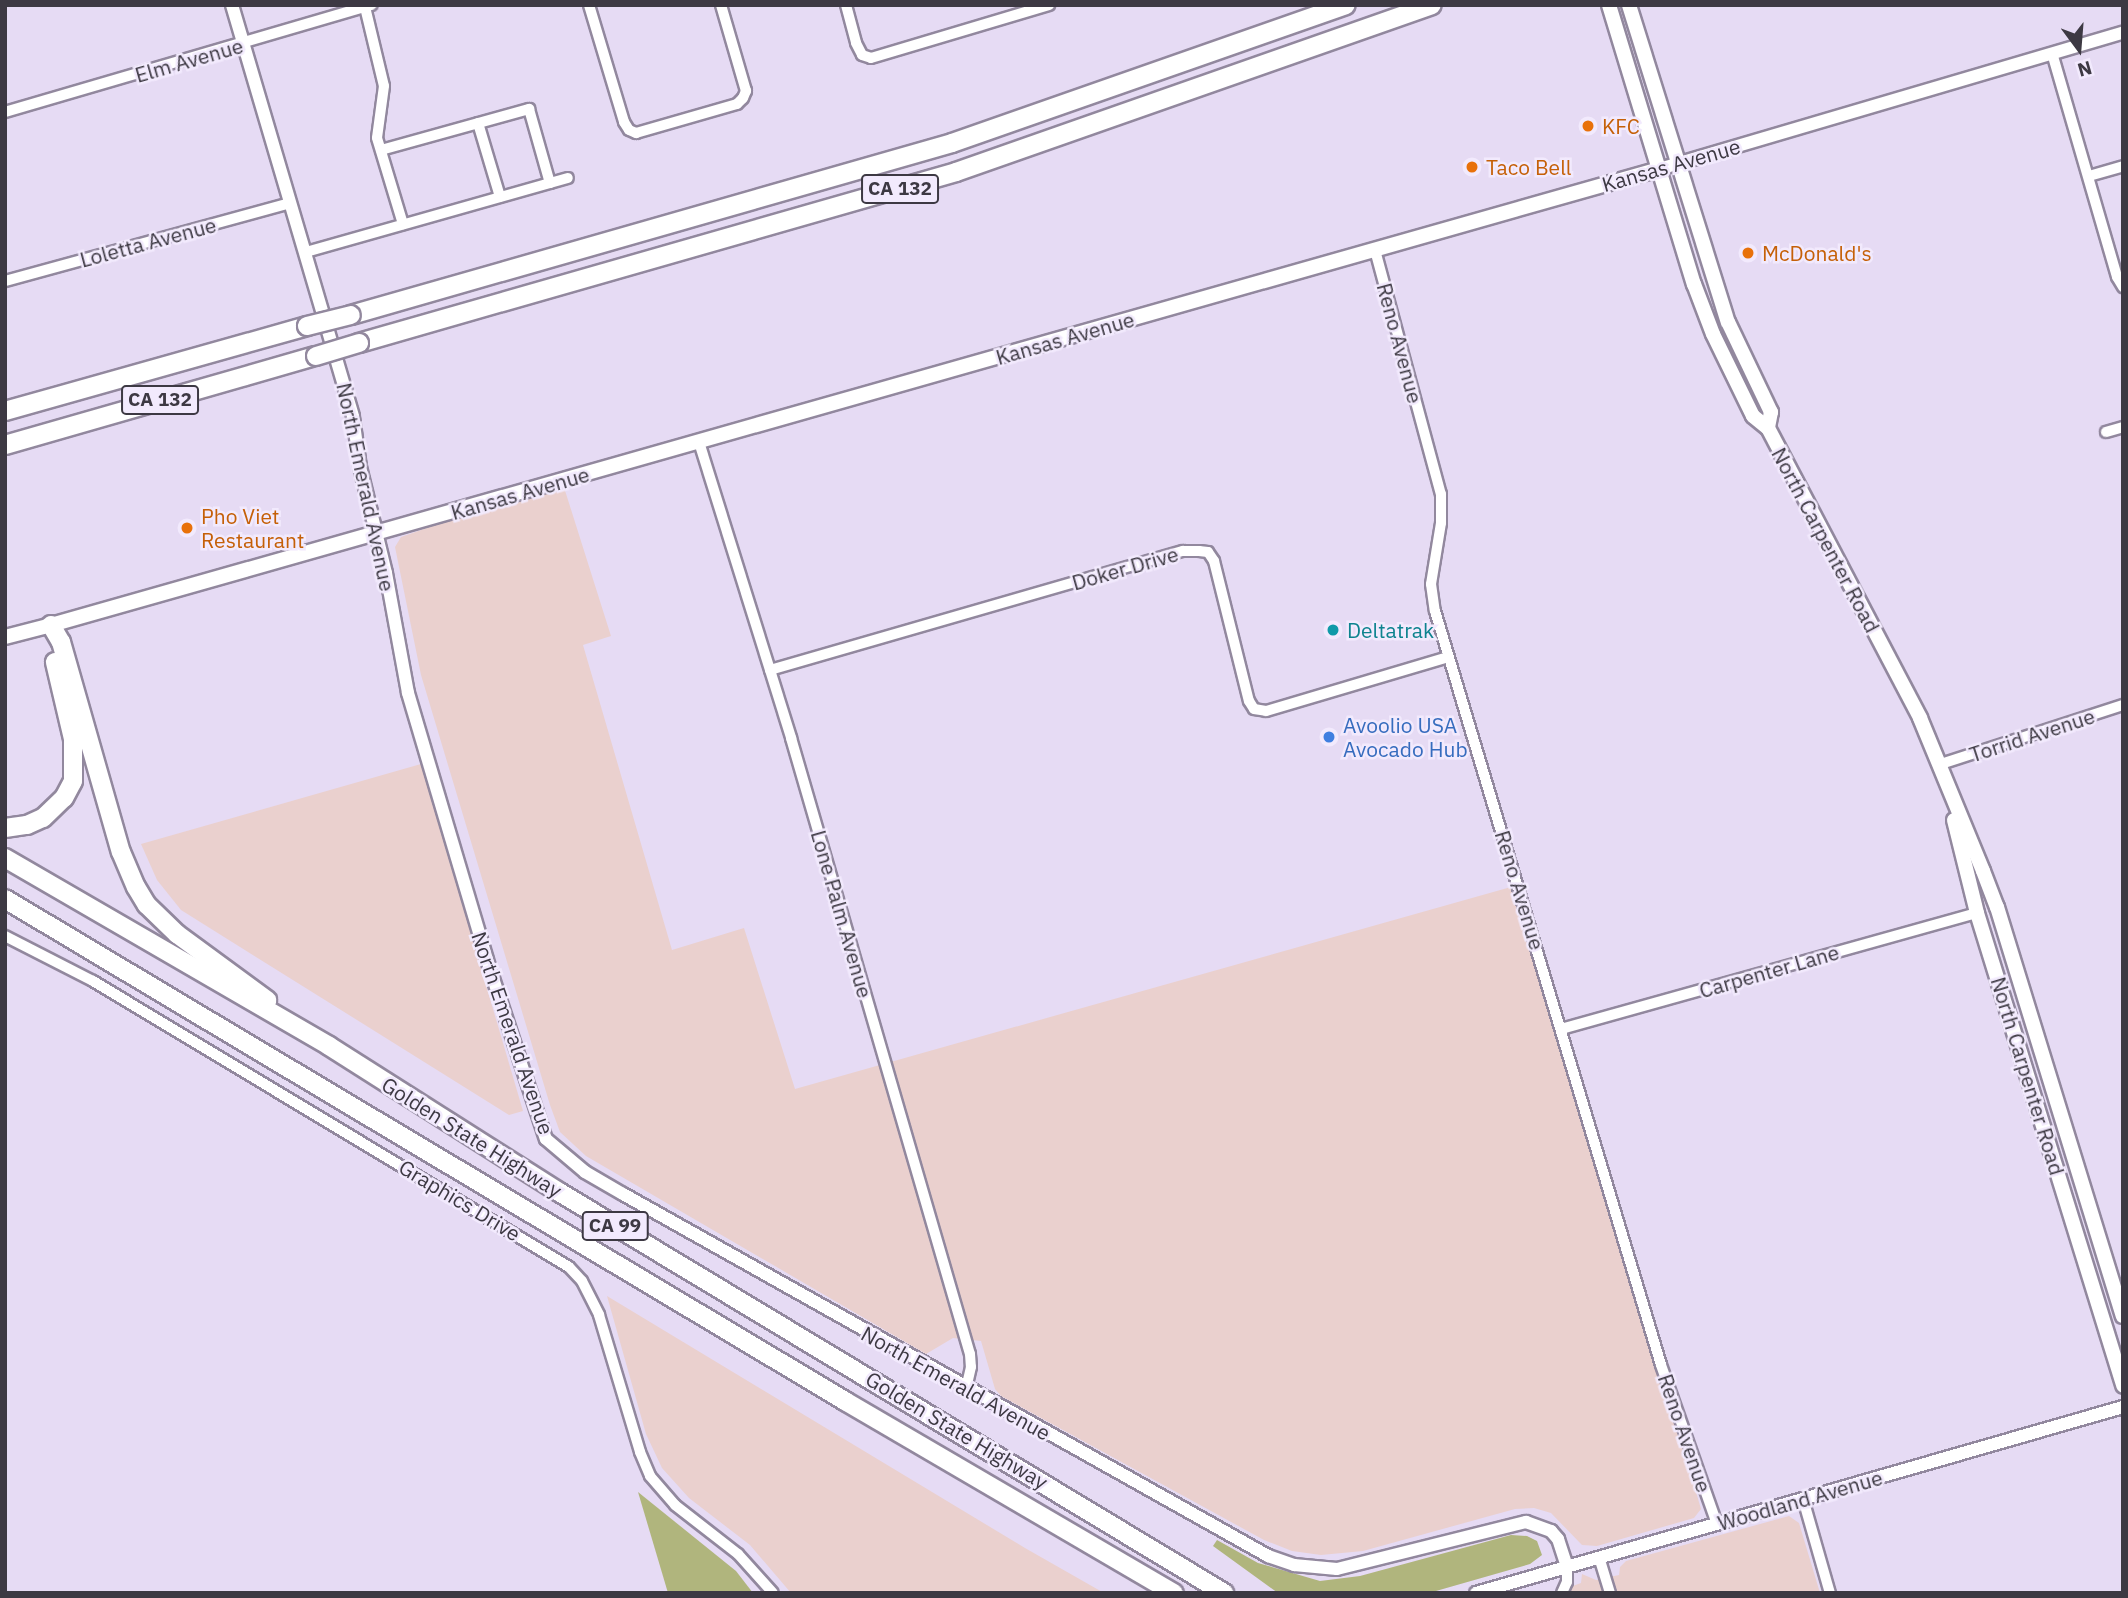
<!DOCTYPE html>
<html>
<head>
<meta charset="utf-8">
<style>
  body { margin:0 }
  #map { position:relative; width:2128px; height:1598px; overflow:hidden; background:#e6dbf4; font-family:"IBM Plex Sans",sans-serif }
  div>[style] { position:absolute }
  .industrial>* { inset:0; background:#ead0ce }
  .green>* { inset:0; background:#b0b57d }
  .roads { filter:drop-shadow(2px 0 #92889e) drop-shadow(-2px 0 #92889e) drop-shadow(0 2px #92889e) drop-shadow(0 -2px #92889e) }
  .minor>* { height:10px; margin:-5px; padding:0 5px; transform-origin:5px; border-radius:5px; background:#fff }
  .tertiary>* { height:12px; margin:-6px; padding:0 6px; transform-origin:6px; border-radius:6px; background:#fff }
  .secondary>* { height:14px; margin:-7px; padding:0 7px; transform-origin:7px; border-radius:7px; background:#fff }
  .primary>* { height:14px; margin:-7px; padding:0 7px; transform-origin:7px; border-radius:7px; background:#fff }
  .motorway>* { height:18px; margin:-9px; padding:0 9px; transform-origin:9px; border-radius:9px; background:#fff }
  .bridges { filter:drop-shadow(2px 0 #92889e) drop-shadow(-2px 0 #92889e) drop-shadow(0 2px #92889e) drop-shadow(0 -2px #92889e) }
  .motorway-bridge>* { height:18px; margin:-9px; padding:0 9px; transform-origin:9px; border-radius:9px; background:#fff }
  .dots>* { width:19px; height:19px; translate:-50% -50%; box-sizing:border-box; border:4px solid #f2eafd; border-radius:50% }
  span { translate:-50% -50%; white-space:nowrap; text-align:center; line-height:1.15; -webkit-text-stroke:5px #f2eafd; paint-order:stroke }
  .shield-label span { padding:2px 5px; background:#f2eafd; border:2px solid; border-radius:5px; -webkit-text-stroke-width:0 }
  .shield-label { font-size:19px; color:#3d3943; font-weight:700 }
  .street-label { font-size:21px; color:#3d3943 }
  .food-label { font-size:21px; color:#c56008 }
  .left { translate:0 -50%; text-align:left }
  .culture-label { font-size:21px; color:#0d838f }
  .shop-label { font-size:21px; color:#366cbe }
  .frame { position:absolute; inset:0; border:7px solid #3d3943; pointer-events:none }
  .north { position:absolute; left:2044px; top:14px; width:70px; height:70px; -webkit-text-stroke:5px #f2eafd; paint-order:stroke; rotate:164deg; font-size:19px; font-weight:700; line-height:28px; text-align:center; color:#3d3943 }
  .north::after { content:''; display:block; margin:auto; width:24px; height:32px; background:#3d3943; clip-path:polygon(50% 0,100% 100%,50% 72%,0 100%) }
</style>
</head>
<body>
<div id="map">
  <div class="industrial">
    <div style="clip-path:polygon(562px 481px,611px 636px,583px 645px,672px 950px,744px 928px,795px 1089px,1518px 885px,1701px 1509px,1694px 1518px,1597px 1546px,1582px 1545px,1551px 1513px,1534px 1508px,1515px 1509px,1363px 1551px,1321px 1555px,1292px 1551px,1264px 1540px,1001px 1396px,995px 1389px,981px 1341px,953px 1338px,926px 1354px,586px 1156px,560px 1132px,550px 1105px,421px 675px,395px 547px,401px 537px)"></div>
    <div style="clip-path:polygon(421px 764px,523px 1111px,509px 1115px,181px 910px,157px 880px,141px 844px)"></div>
    <div style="clip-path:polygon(607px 1296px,1025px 1548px,1104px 1593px,791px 1593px,750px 1545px,689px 1498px,662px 1468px,646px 1434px)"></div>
    <div style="clip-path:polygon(1789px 1516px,1799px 1523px,1820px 1593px,1553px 1593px,1581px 1583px,1582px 1574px,1596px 1580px,1619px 1575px,1620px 1567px,1626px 1561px)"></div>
  </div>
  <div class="green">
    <div style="clip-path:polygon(638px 1492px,736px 1571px,753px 1593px,668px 1593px)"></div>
    <div style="clip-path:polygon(1511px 1535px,1527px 1536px,1537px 1541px,1542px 1555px,1530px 1564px,1429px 1593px,1278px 1593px,1213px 1546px,1217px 1540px,1258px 1563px,1320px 1581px,1360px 1576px)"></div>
  </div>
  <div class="roads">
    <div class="minor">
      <div style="left:589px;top:5px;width:122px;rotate:73.3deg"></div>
      <div style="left:624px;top:122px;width:9px;rotate:58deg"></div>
      <div style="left:629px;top:130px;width:8px;rotate:23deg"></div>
      <div style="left:636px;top:133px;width:105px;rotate:-16deg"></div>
      <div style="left:737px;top:104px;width:8px;rotate:-45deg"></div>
      <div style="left:743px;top:98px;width:8px;rotate:-67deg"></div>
      <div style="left:746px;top:91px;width:90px;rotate:-106.2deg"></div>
      <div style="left:846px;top:5px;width:39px;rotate:75deg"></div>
      <div style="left:856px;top:43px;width:13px;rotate:63deg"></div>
      <div style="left:862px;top:55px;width:9px;rotate:18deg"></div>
      <div style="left:871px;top:58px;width:186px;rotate:-16.6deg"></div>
      <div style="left:365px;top:7px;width:81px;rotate:76.5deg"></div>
      <div style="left:384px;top:86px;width:52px;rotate:97.7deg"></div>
      <div style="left:377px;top:138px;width:90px;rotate:73.2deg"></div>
      <div style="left:2052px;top:53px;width:233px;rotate:73.8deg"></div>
      <div style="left:2117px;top:277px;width:12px;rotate:59deg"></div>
      <div style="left:5px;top:112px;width:382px;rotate:-16.3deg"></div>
      <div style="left:478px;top:123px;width:77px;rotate:73.4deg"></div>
      <div style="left:381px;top:150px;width:154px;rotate:-15.5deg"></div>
      <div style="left:529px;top:109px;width:77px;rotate:74.2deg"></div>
      <div style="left:2089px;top:176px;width:35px;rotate:-16deg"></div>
      <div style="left:1375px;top:250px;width:253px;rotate:74.9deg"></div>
      <div style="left:1441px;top:494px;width:29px;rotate:90deg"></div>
      <div style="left:1441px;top:523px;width:62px;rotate:99.3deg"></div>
      <div style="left:1431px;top:584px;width:27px;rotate:82deg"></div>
      <div style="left:1435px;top:611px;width:787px;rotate:73.31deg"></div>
      <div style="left:1661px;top:1365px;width:169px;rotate:70.6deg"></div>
      <div style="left:306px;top:252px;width:272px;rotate:-15.8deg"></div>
      <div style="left:5px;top:281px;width:295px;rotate:-15.3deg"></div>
      <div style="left:2106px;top:432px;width:18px;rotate:-16deg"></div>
      <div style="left:699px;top:442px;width:310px;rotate:72.7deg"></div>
      <div style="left:791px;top:738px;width:641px;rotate:73.8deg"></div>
      <div style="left:970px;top:1354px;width:13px;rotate:86deg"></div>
      <div style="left:971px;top:1367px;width:22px;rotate:103deg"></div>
      <div style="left:770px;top:670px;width:430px;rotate:-16.1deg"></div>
      <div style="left:1183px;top:551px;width:16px"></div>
      <div style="left:1199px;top:551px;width:9px;rotate:6deg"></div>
      <div style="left:1208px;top:552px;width:11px;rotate:56deg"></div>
      <div style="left:1214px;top:561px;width:144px;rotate:76deg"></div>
      <div style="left:1249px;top:701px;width:9px;rotate:58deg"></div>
      <div style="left:1254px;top:709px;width:12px;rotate:9deg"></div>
      <div style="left:1266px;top:711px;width:190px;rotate:-16.5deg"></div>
      <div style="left:1941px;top:764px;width:191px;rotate:-18deg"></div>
      <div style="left:5px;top:936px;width:99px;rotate:27.1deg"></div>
      <div style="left:93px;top:981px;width:555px;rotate:31deg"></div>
      <div style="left:569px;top:1267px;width:19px;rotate:47deg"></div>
      <div style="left:582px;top:1281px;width:38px;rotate:63deg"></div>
      <div style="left:599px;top:1315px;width:143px;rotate:73.3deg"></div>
      <div style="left:640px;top:1452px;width:26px;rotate:67deg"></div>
      <div style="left:650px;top:1476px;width:38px;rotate:49deg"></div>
      <div style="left:675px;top:1505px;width:80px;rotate:37.9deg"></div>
      <div style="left:738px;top:1554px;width:52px;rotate:48.1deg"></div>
      <div style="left:1561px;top:1029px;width:432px;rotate:-15.6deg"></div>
      <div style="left:1803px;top:1499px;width:98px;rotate:74deg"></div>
      <div style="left:1599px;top:1557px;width:38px;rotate:73deg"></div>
      <div style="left:1562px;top:1593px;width:12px;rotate:-66deg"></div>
      <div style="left:1567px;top:1582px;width:16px;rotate:-90deg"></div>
    </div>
    <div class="tertiary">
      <div style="left:232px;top:5px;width:429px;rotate:73.6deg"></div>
      <div style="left:353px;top:417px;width:50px;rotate:82deg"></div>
      <div style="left:360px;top:467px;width:109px;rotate:76.2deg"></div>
      <div style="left:386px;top:573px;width:122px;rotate:79.6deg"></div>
      <div style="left:408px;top:693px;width:278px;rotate:73.5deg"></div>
      <div style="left:487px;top:960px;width:188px;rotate:71.8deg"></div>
      <div style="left:546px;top:1139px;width:51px;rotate:40.2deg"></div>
      <div style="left:585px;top:1172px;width:44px;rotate:30.1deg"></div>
      <div style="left:623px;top:1194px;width:740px;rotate:29.3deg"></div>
      <div style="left:1268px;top:1556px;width:28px;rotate:19deg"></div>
      <div style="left:1294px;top:1565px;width:43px;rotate:5.3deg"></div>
      <div style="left:1337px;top:1569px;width:195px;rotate:-14deg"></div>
      <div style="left:1526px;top:1522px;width:27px;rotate:20deg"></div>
      <div style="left:1551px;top:1531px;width:11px;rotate:49deg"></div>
      <div style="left:1558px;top:1539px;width:28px;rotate:72deg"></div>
      <div style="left:1659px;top:169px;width:484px;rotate:-16.4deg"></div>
      <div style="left:1476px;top:1593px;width:673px;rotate:-16.04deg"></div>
    </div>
    <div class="secondary">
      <div style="left:1609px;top:5px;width:292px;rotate:73.1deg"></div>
      <div style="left:1694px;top:284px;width:53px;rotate:69.2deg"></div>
      <div style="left:1713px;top:334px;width:91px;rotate:64deg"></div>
      <div style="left:1753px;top:416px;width:19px;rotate:39deg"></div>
      <div style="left:1768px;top:428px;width:327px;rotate:62.3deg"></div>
      <div style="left:1920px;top:718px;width:165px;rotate:67.6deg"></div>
      <div style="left:1983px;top:871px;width:39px;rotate:69deg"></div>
      <div style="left:1997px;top:907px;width:428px;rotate:72.9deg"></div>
      <div style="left:1629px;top:5px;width:332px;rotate:72.7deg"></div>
      <div style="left:1728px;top:322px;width:100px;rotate:64.5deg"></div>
      <div style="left:1771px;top:412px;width:16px;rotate:101deg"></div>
      <div style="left:51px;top:625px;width:1671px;rotate:-15.83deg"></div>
      <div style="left:1954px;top:820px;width:96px;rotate:76.1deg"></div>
      <div style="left:1977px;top:913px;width:495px;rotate:72.8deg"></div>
    </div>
    <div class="primary">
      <div style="left:5px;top:637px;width:48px;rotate:-14.6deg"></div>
    </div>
    <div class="motorway">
      <div style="left:351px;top:315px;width:625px;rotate:-15.97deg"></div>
      <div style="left:952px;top:143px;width:417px;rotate:-19.3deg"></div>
      <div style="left:359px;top:343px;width:621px;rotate:-15.98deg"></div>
      <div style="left:956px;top:172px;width:504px;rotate:-19.33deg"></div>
      <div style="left:5px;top:411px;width:314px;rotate:-15.7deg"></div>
      <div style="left:5px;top:445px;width:323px;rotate:-16deg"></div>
      <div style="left:51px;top:625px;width:20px;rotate:60deg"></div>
      <div style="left:61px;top:642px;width:218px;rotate:74.1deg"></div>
      <div style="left:121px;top:852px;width:38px;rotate:67deg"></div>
      <div style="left:136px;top:887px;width:21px;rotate:59deg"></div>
      <div style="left:147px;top:905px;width:42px;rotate:44deg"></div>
      <div style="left:177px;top:934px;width:112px;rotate:36.3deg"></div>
      <div style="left:5px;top:828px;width:22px;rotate:-8deg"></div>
      <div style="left:27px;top:825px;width:17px;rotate:-24deg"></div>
      <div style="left:43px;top:818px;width:29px;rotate:-44deg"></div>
      <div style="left:64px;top:798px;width:19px;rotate:-62deg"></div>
      <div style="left:73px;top:781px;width:42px;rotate:-90deg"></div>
      <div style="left:73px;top:739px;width:79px;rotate:-103.2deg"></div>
      <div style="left:5px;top:858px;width:375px;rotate:30.1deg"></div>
      <div style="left:329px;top:1046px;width:272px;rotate:32.4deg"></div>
      <div style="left:559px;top:1192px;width:777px;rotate:31.09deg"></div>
      <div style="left:5px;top:899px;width:979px;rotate:30.86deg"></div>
      <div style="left:845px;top:1401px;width:381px;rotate:30.3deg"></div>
    </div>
  </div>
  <div class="bridges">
    <div class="motorway-bridge">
      <div style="left:307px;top:326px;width:45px;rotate:-14deg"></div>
      <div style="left:316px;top:356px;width:45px;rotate:-16.8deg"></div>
    </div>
  </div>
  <div class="dots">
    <div style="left:1588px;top:126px;background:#e8710a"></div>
    <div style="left:1472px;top:167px;background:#e8710a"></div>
    <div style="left:1748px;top:253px;background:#e8710a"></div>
    <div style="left:187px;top:528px;background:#e8710a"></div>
    <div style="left:1333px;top:630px;background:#0f9aa8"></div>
    <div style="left:1329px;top:737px;background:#3f7fe0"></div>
  </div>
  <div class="shield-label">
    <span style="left:900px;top:189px">CA 132</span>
    <span style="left:160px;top:400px">CA 132</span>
    <span style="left:615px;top:1226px">CA 99</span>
  </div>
  <div class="street-label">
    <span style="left:189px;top:60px;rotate:-16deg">Elm Avenue</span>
    <span style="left:1671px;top:165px;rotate:-16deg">Kansas Avenue</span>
    <span style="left:148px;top:242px;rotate:-15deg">Loletta Avenue</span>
    <span style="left:1065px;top:338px;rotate:-16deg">Kansas Avenue</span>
    <span style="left:1400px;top:343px;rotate:75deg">Reno Avenue</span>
    <span style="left:366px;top:487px;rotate:78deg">North Emerald Avenue</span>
    <span style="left:520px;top:493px;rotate:-16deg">Kansas Avenue</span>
    <span style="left:1826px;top:540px;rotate:62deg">North Carpenter Road</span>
    <span style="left:1125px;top:568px;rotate:-16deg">Doker Drive</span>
    <span style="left:2032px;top:735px;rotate:-18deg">Torrid Avenue</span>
    <span style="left:1520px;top:890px;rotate:73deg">Reno Avenue</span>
    <span style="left:842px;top:914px;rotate:74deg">Lone Palm Avenue</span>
    <span style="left:1769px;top:971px;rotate:-16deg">Carpenter Lane</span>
    <span style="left:513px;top:1033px;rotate:71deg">North Emerald Avenue</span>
    <span style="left:2028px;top:1076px;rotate:73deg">North Carpenter Road</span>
    <span style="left:472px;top:1137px;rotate:32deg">Golden State Highway</span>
    <span style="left:460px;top:1200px;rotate:31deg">Graphics Drive</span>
    <span style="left:956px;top:1383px;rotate:29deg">North Emerald Avenue</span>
    <span style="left:957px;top:1430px;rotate:31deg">Golden State Highway</span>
    <span style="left:1685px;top:1433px;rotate:71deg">Reno Avenue</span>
    <span style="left:1800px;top:1500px;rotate:-16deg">Woodland Avenue</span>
  </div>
  <div class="food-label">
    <span class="left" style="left:1602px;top:126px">KFC</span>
    <span class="left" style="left:1486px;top:167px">Taco Bell</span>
    <span class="left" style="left:1762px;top:253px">McDonald's</span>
    <span class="left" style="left:201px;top:528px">Pho Viet<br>Restaurant</span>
  </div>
  <div class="culture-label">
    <span class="left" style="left:1347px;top:630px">Deltatrak</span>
  </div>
  <div class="shop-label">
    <span class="left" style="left:1343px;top:737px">Avoolio USA<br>Avocado Hub</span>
  </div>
  <div class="frame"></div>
  <div class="north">N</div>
</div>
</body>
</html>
